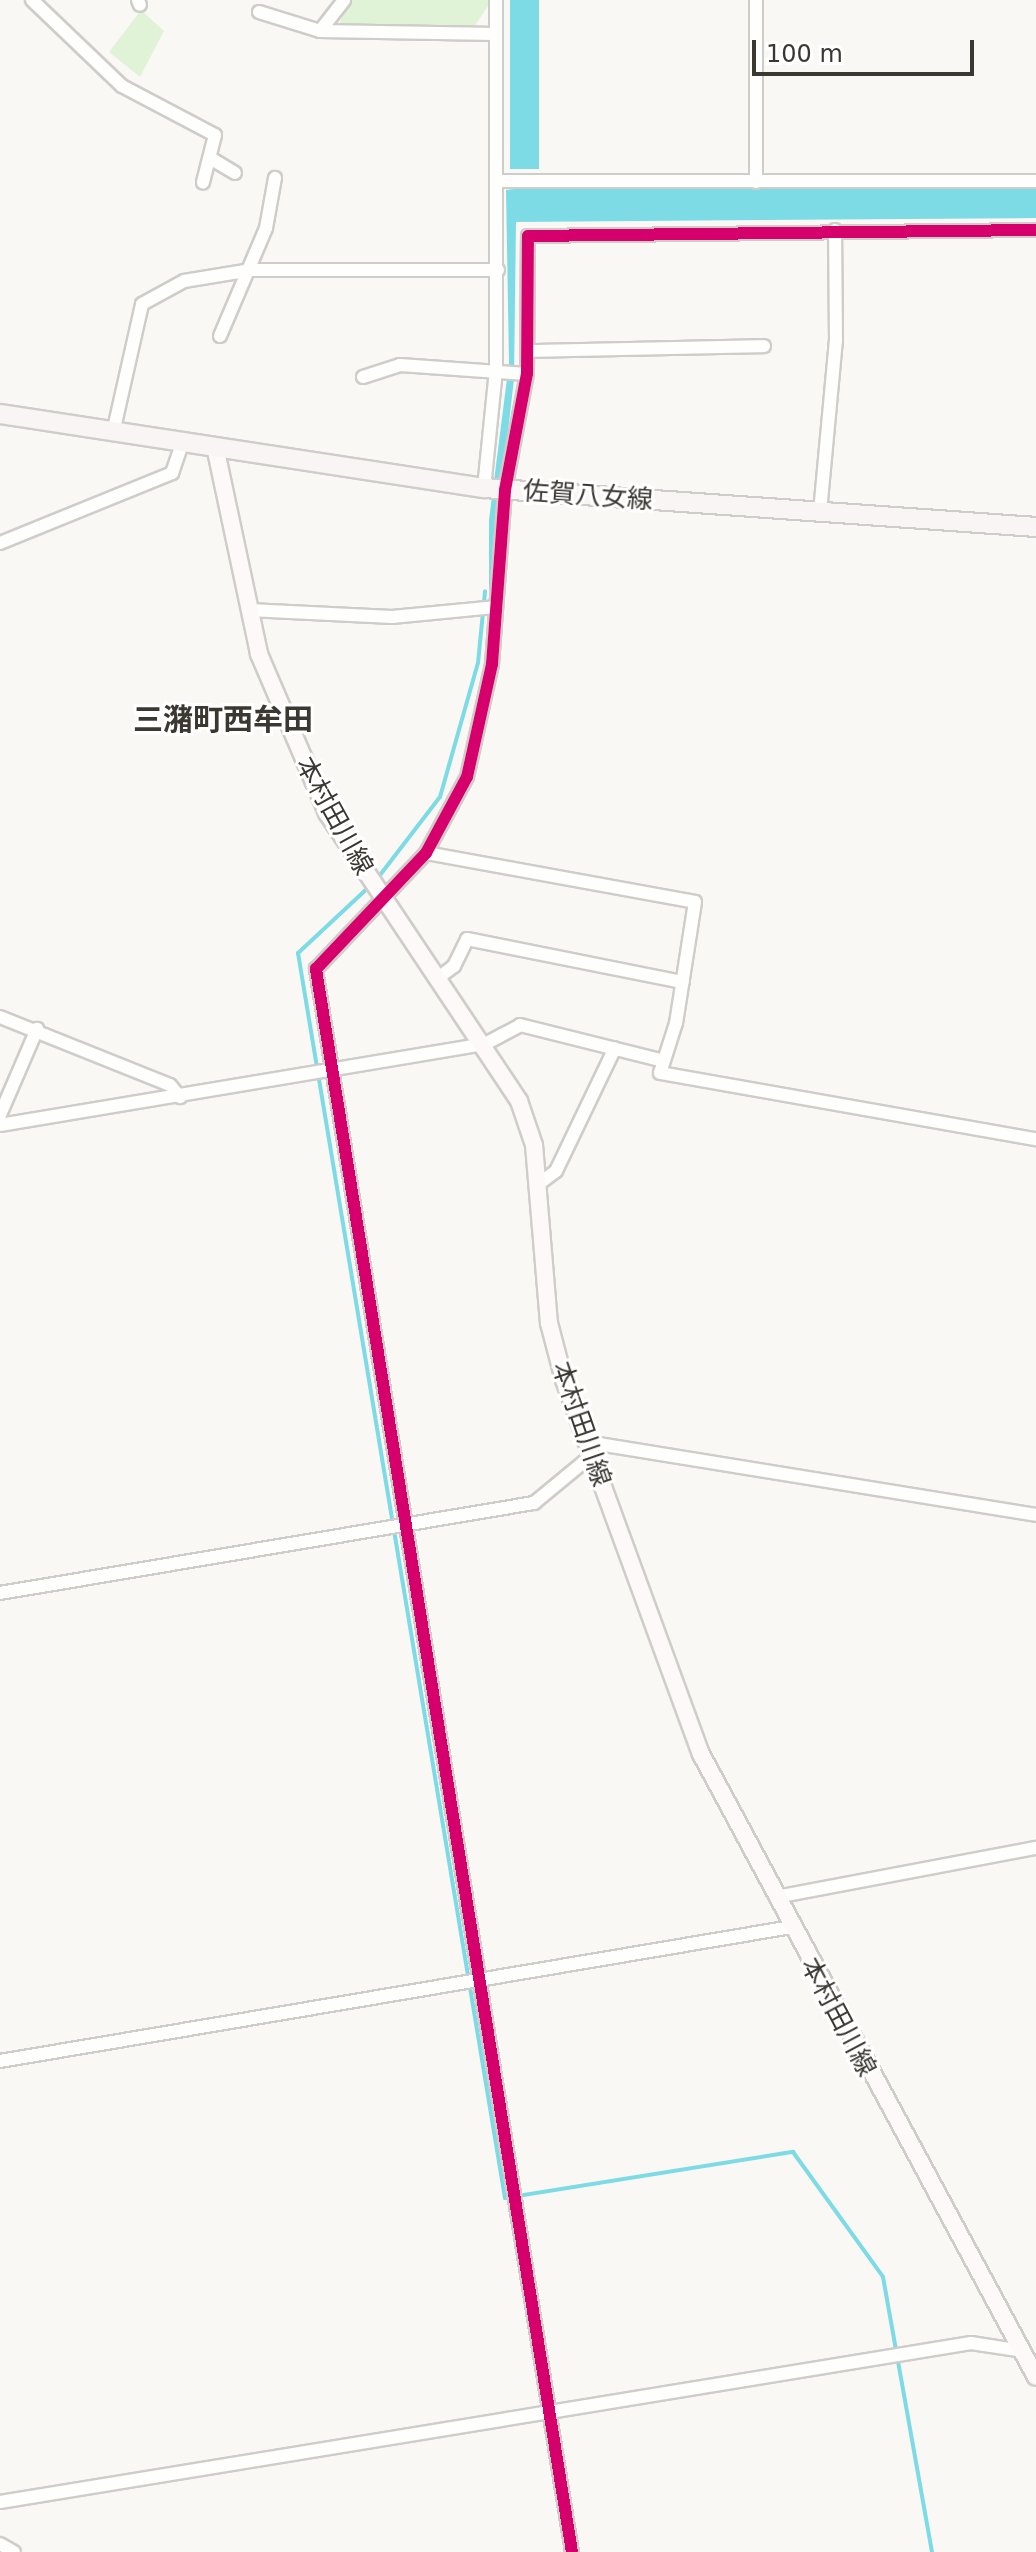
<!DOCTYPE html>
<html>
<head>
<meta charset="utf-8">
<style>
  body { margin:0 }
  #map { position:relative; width:1036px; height:2552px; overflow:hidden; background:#faf8f4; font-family:"DejaVu Sans","Noto Sans JP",sans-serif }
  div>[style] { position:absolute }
  .green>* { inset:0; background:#e1f3d6 }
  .water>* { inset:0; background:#7ddbe6; transform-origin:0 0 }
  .stream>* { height:4px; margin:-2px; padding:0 2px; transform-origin:2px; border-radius:2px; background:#7ddbe6 }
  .roads { filter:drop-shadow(2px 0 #cfcdc9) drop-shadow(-2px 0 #cfcdc9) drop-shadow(0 2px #cfcdc9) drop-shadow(0 -2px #cfcdc9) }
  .street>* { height:12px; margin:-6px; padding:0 6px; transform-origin:6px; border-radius:6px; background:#fefefd }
  .secondary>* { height:16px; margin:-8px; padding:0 8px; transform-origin:8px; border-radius:8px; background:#fcf9f8 }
  .primary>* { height:18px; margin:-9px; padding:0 9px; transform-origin:9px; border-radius:9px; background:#f8f5f4 }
  .cycleway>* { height:12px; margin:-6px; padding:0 6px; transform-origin:6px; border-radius:6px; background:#d6006c }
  span { translate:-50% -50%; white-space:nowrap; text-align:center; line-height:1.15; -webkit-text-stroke:6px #fff; paint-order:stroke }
  .street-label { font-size:26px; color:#3b3832 }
  .quarter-label { font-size:30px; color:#3b3832; font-weight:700 }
  .scale { position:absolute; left:752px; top:40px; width:222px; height:36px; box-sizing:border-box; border:4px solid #3b3832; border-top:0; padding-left:10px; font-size:24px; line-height:28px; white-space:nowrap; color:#3b3832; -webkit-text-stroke:6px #fff; paint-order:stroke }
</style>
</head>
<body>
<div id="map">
  <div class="green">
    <div style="clip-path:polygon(348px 0,492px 0,474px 27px,338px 28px)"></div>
    <div style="clip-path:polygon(141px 10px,164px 31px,140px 77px,109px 52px)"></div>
  </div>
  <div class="water">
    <div style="left:510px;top:0;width:29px;height:169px"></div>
    <div style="clip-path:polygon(539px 186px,1036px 189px,1036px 218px,516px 222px,514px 379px,489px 598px,489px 520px,509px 363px,506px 190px)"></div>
  </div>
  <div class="stream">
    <div style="left:377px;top:879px;width:103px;rotate:-52.5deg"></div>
    <div style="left:440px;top:797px;width:139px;rotate:-74.2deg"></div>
    <div style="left:478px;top:663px;width:72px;rotate:-84.4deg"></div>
    <div style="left:371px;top:885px;width:100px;rotate:137deg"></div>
    <div style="left:298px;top:953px;width:1262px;rotate:80.56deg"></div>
    <div style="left:505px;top:2198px;width:292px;rotate:-9.1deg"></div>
    <div style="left:793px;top:2152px;width:154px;rotate:54.2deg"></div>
    <div style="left:883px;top:2277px;width:279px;rotate:79.9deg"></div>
  </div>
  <div class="roads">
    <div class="street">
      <div style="left:32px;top:0;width:124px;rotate:43.7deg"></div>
      <div style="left:122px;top:86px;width:105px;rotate:27.8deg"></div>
      <div style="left:215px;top:135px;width:49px;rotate:104.3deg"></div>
      <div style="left:138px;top:0;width:5px;rotate:68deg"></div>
      <div style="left:259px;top:12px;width:64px;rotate:17.3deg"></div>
      <div style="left:320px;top:31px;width:176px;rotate:1deg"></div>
      <div style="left:320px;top:31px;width:39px;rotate:-52deg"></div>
      <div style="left:210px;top:158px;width:29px;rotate:31deg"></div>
      <div style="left:499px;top:181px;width:537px"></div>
      <div style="left:756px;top:182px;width:182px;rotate:-90deg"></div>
      <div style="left:220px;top:336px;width:117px;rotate:-66.9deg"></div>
      <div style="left:266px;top:228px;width:51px;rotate:-79.8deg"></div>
      <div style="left:529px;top:351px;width:235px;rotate:-1.2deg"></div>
      <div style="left:363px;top:377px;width:39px;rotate:-18deg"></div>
      <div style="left:400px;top:365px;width:127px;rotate:4.1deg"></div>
      <div style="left:113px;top:433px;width:132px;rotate:-77.3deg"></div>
      <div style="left:142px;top:304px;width:48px;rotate:-28.7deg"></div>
      <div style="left:184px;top:281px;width:68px;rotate:-9.3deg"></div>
      <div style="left:251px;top:270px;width:247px"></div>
      <div style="left:484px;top:488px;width:119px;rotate:-84.2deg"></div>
      <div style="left:496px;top:370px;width:370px;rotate:-90deg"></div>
      <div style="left:820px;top:512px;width:172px;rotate:-84.7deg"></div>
      <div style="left:836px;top:341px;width:111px;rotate:-90.5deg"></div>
      <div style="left:0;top:543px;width:186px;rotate:-22.1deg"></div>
      <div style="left:172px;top:473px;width:31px;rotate:-71deg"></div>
      <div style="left:249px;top:610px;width:143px;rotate:2.8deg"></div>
      <div style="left:392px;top:617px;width:103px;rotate:-5.5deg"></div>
      <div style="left:426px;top:853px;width:273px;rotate:10.3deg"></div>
      <div style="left:695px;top:902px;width:122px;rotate:98.9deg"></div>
      <div style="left:676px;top:1023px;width:52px;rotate:107.7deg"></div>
      <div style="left:660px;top:1073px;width:382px;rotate:10deg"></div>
      <div style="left:438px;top:978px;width:20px;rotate:-37deg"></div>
      <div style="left:454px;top:966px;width:30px;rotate:-64deg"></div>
      <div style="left:467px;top:939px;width:220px;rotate:11.3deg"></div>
      <div style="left:0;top:1017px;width:183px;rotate:21.8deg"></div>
      <div style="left:170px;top:1085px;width:16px;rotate:50deg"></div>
      <div style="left:0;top:1115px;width:94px;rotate:-66.7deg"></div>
      <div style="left:0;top:1125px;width:492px;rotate:-9.5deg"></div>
      <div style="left:485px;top:1044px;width:40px;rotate:-28deg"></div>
      <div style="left:520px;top:1025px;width:148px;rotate:14deg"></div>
      <div style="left:540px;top:1183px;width:20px;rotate:-37deg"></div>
      <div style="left:556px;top:1171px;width:136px;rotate:-64.4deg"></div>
      <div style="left:586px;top:1442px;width:456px;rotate:9.2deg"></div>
      <div style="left:0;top:1593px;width:542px;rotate:-9.57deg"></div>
      <div style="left:534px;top:1503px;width:74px;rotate:-39.5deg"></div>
      <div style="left:776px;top:1897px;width:265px;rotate:-10.7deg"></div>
      <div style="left:0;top:2061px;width:802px;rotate:-9.61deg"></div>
      <div style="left:0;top:2502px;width:984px;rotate:-9.3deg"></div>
      <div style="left:971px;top:2343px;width:47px;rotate:8.7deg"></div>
      <div style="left:0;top:2544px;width:16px;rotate:30deg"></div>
      <div style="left:572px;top:2552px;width:1604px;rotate:-99.19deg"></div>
      <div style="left:316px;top:969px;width:160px;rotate:-46.5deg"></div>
      <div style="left:426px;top:853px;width:86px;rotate:-61.7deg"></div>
      <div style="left:467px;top:777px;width:116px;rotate:-77.5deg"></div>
      <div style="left:492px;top:664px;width:174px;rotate:-85.7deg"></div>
      <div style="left:505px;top:490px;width:118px;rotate:-79.3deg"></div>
      <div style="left:527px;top:374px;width:138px;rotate:-89.6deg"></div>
      <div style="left:528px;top:236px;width:508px;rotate:-0.68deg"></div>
    </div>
    <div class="secondary">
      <div style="left:216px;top:451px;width:208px;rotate:78deg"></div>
      <div style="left:259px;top:654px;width:173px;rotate:66.8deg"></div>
      <div style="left:327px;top:813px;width:346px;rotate:56.3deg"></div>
      <div style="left:519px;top:1101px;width:46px;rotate:71.2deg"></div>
      <div style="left:534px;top:1145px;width:179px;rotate:85.2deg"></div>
      <div style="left:549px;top:1323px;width:59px;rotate:75.3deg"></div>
      <div style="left:564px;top:1380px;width:398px;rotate:69.9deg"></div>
      <div style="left:701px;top:1754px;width:707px;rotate:61.73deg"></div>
    </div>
    <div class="primary">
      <div style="left:0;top:414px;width:490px;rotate:8.7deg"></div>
      <div style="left:484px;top:488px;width:553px;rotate:4.04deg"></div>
    </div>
  </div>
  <div class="cycleway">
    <div style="left:572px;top:2552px;width:1604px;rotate:-99.19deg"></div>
    <div style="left:316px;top:969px;width:160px;rotate:-46.5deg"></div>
    <div style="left:426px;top:853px;width:86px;rotate:-61.7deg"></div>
    <div style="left:467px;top:777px;width:116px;rotate:-77.5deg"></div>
    <div style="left:492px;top:664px;width:174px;rotate:-85.7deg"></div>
    <div style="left:505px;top:490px;width:118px;rotate:-79.3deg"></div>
    <div style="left:527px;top:374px;width:138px;rotate:-89.6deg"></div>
    <div style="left:528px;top:236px;width:508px;rotate:-0.68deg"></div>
  </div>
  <div class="street-label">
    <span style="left:588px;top:496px;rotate:4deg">佐賀八女線</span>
    <span style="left:334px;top:816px;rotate:61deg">本村田川線</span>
    <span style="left:581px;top:1424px;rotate:71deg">本村田川線</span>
    <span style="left:838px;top:2017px;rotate:62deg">本村田川線</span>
  </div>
  <div class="quarter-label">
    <span style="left:223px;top:720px">三潴町西牟田</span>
  </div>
  <div class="scale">100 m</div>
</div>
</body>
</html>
